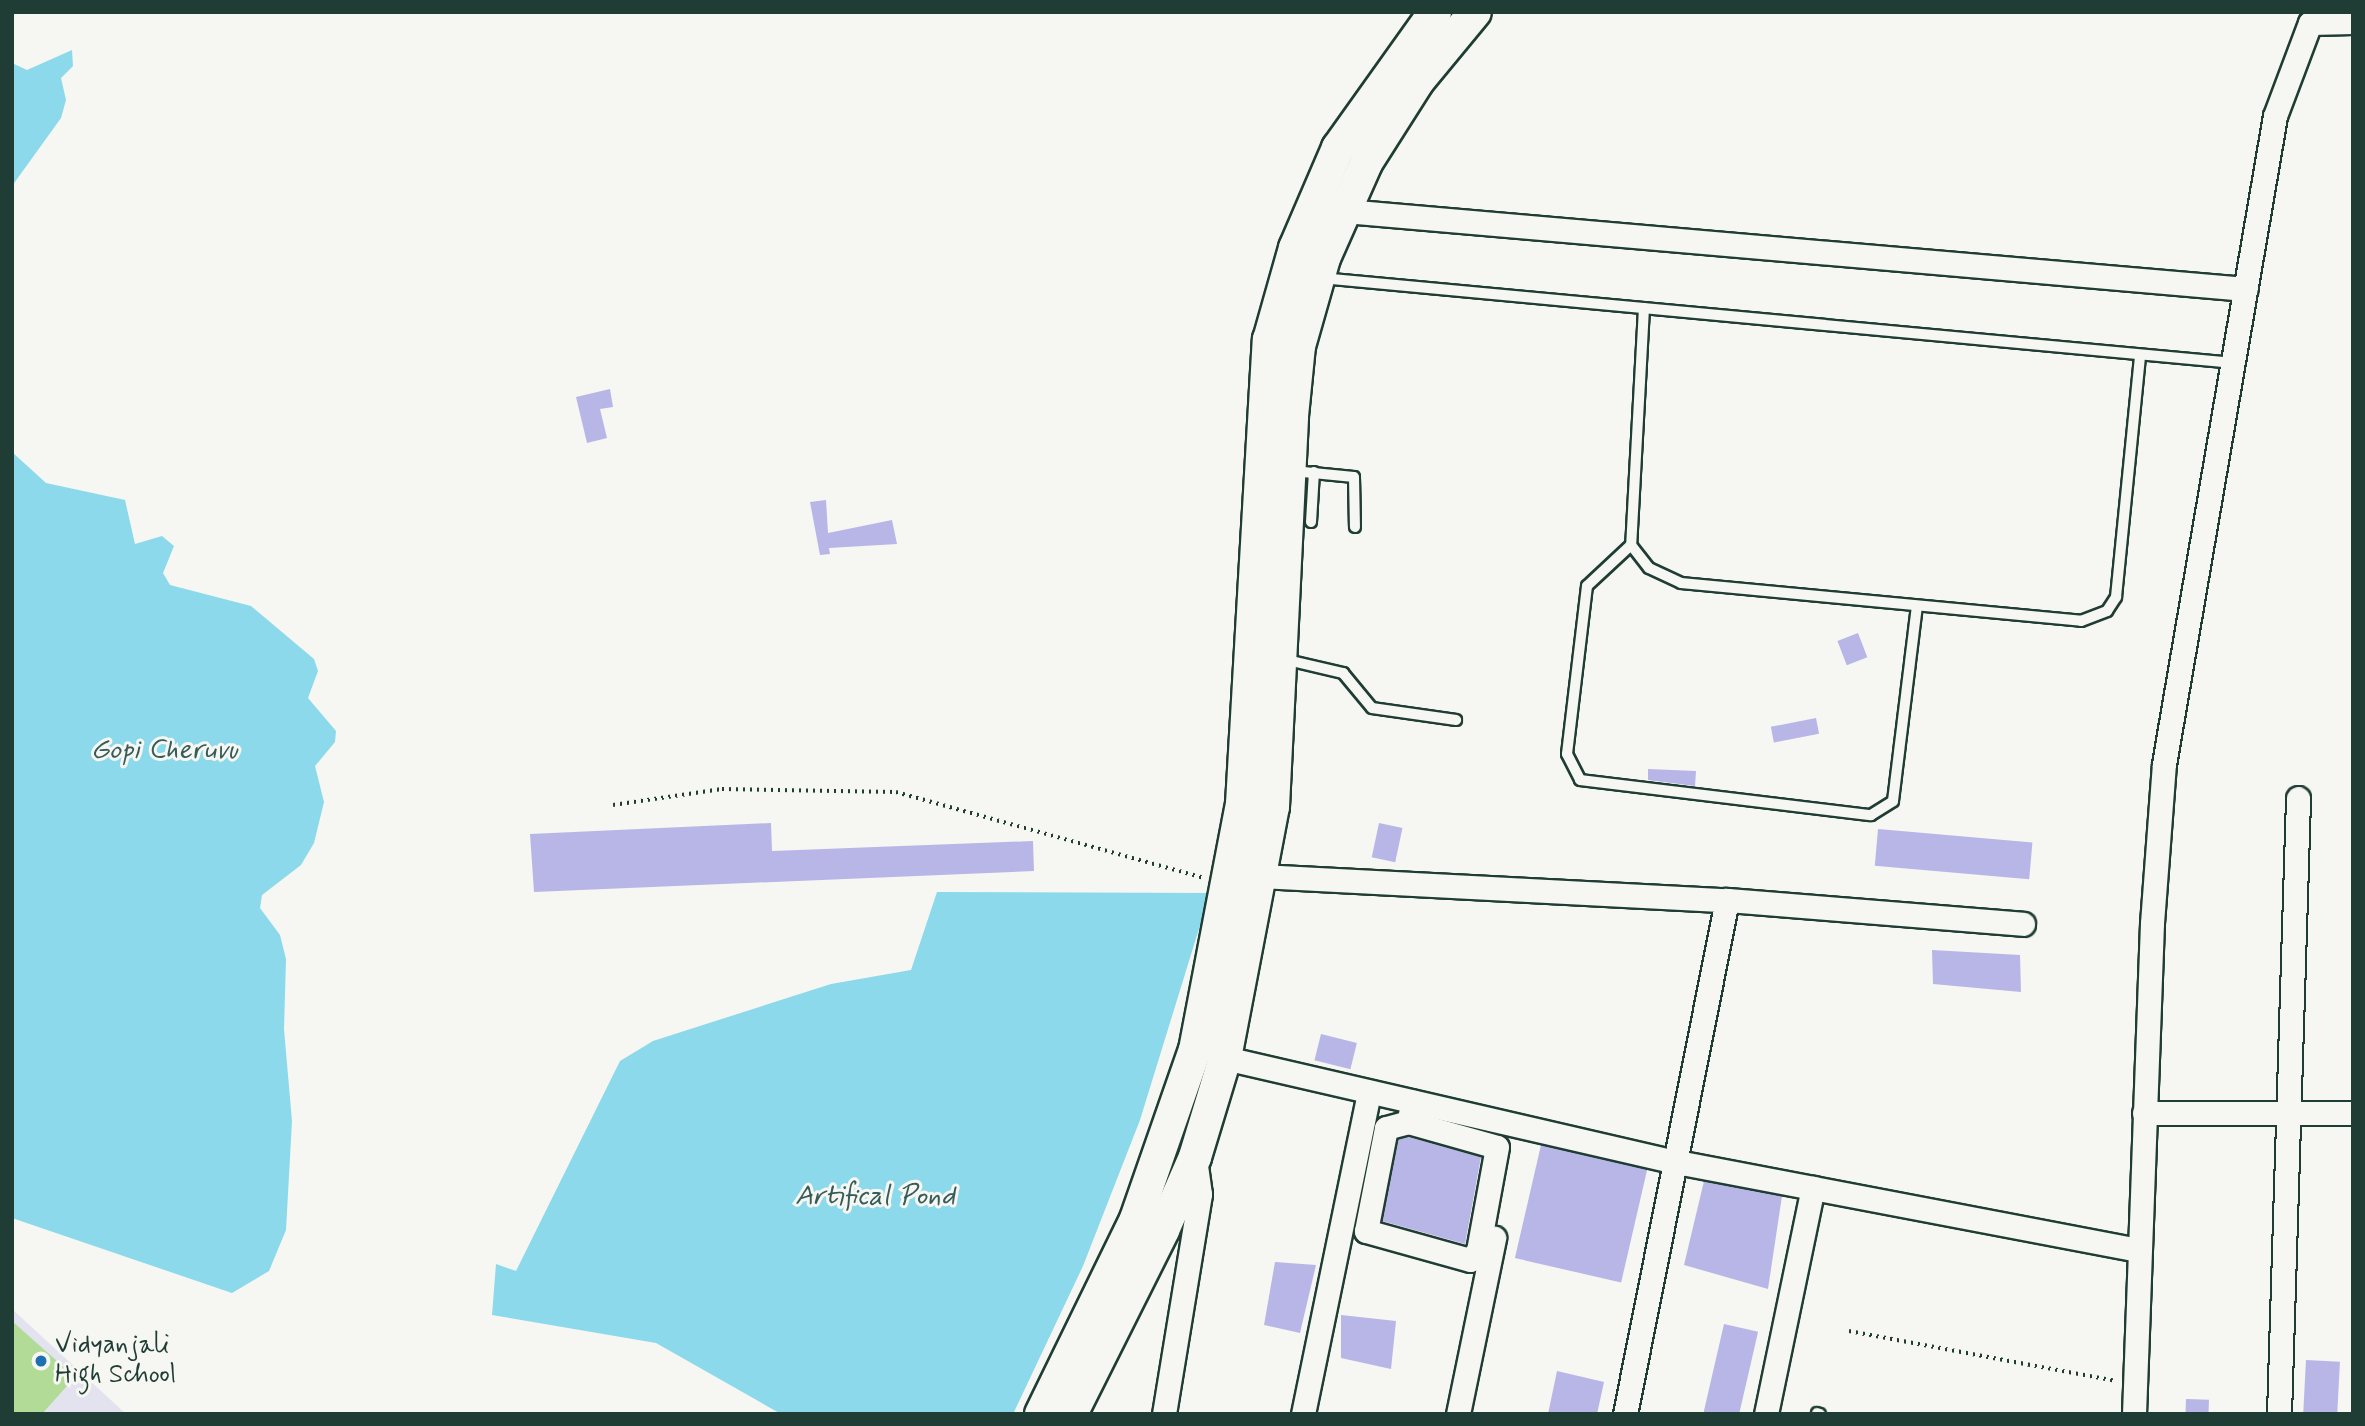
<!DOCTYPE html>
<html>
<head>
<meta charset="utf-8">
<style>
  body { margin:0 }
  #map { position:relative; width:2365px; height:1426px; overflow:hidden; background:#f6f6f2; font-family:Mynerve,sans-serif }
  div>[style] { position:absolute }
  .built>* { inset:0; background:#e3e3ef }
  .green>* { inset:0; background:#b2db98 }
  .water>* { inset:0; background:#8cd9eb }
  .building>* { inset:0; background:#b8b6e7; transform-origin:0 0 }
  .path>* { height:3.5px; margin-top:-1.75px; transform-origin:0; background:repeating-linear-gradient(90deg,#1f3d34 0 2px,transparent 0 7px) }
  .roads { filter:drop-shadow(2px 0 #1f3d34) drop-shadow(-2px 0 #1f3d34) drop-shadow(0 2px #1f3d34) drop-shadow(0 -2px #1f3d34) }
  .lane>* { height:10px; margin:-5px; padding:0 5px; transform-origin:5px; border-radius:5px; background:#f6f6f2 }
  .street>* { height:23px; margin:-11.5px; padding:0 11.5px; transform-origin:11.5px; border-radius:11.5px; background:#f6f6f2 }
  .secondary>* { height:32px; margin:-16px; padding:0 16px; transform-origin:16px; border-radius:16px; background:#f6f6f2 }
  .dots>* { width:19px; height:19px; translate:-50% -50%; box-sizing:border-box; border:4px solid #f6f6f2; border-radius:50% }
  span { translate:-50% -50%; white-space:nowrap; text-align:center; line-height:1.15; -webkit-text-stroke:6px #f6f6f2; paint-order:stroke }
  .poi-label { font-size:26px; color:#1f3d34 }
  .left { translate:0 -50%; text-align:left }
  .water-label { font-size:28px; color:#355c59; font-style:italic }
  .frame { position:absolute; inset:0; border:14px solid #1f3d34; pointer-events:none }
</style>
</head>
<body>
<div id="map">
  <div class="built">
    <div style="clip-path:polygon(12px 1309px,126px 1414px,12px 1414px)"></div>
  </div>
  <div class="green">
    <div style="clip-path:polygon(12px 1321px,75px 1377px,42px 1414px,12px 1414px)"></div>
  </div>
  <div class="water">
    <div style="clip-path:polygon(72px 50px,73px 66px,61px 78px,66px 100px,61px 118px,12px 186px,12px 63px,27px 70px)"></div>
    <div style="clip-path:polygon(12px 452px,46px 483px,125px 500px,135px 544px,162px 536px,174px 546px,163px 573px,170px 585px,251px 606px,314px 659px,318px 671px,308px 698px,336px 731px,335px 742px,315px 766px,324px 802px,314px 843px,301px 865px,262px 895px,260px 908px,280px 935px,286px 959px,284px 1029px,292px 1121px,286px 1230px,269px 1271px,232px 1293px,12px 1218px)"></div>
    <div style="clip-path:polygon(937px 892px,1210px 893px,1140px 1120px,1083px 1266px,1013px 1414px,781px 1414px,656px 1343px,492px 1315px,496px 1264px,516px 1271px,620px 1061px,653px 1041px,831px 984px,911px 970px)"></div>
  </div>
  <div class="building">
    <div style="clip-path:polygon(610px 389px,613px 407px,600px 409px,607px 438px,587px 443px,576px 397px)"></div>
    <div style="clip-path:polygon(826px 500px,828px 533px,892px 520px,897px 544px,829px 548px,830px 554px,820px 555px,810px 502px)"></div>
    <div style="left:1858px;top:633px;width:26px;height:22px;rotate:69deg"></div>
    <div style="left:1816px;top:718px;width:16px;height:46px;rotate:79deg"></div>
    <div style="clip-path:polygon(1648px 769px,1696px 771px,1695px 786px,1648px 780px)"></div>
    <div style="clip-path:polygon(771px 823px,772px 851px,1033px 841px,1034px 871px,534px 892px,530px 834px)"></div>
    <div style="left:1379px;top:823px;width:24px;height:35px;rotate:12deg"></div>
    <div style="left:1878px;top:829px;width:155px;height:37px;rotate:5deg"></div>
    <div style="clip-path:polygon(1932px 950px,2020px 955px,2021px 992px,1933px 984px)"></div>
    <div style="left:1321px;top:1034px;width:37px;height:27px;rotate:14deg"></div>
    <div style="clip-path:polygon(1408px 1137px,1481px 1157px,1465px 1244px,1382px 1221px,1398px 1139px)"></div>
    <div style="left:1541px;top:1145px;width:109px;height:116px;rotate:13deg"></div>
    <div style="clip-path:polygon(1704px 1181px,1782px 1196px,1768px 1289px,1684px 1265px)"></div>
    <div style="clip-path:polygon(1275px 1262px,1316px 1265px,1300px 1333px,1264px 1325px)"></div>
    <div style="clip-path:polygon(1341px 1315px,1396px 1321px,1391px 1369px,1341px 1358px)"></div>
    <div style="left:1724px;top:1324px;width:35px;height:90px;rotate:13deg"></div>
    <div style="left:2306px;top:1360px;width:34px;height:54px;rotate:3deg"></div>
    <div style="clip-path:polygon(1557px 1371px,1604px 1382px,1597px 1414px,1548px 1414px)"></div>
    <div style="left:2186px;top:1399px;width:23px;height:15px;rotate:2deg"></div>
  </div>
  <div class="path">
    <div style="left:613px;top:805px;width:110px;rotate:-8.4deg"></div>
    <div style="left:722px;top:789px;width:174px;rotate:1deg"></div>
    <div style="left:896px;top:792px;width:320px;rotate:15.6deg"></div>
    <div style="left:1849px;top:1331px;width:272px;rotate:10.6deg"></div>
  </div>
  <div class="roads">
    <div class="lane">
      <div style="left:1321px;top:278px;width:917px;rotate:5.32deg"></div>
      <div style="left:1644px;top:308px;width:237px;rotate:93.1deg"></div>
      <div style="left:1631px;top:545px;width:29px;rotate:52deg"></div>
      <div style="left:1649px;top:568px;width:35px;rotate:25deg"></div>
      <div style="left:1681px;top:583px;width:402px;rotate:5.4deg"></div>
      <div style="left:2081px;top:621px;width:28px;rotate:-21deg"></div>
      <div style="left:2107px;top:611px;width:17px;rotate:-57deg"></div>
      <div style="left:2116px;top:597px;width:243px;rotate:-84.3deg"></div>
      <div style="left:1293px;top:471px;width:61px;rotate:5.6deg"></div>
      <div style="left:1354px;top:477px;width:50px;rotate:88.9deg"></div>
      <div style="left:1311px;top:522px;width:50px;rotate:-86.6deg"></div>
      <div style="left:1631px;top:545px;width:60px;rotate:137deg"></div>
      <div style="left:1587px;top:586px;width:169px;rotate:96.8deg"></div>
      <div style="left:1567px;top:754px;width:29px;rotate:63deg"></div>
      <div style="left:1580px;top:780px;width:293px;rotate:6.9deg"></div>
      <div style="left:1871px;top:815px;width:26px;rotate:-32deg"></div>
      <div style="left:1893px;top:801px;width:196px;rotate:-83deg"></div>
      <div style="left:1283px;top:659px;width:62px;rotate:13.1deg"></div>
      <div style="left:1343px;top:673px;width:45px;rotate:50.4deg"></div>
      <div style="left:1372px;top:708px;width:85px;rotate:8.1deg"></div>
      <div style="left:1817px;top:1413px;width:3px;rotate:18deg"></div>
    </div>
    <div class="street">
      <div style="left:1345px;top:211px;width:904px;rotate:4.95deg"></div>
      <div style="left:1262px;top:876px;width:466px;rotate:3deg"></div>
      <div style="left:1727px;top:900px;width:297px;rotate:4.6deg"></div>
      <div style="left:1225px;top:1058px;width:464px;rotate:13deg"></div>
      <div style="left:1677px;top:1162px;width:470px;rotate:10.8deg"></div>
      <div style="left:2144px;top:1113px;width:209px"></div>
      <div style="left:1408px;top:1122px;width:92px;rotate:15.7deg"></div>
      <div style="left:1497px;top:1147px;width:106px;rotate:100.4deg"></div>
      <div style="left:1478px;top:1251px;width:12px;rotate:132deg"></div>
      <div style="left:1470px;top:1260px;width:108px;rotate:-164.4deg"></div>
      <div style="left:1366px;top:1231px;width:105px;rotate:-79deg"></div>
      <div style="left:1386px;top:1128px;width:23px;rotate:-15deg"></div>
      <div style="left:1408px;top:1122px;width:21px;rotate:-76deg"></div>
      <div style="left:1164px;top:1414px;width:223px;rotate:-80.7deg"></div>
      <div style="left:1200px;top:1194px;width:36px;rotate:-98deg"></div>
      <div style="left:1303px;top:1414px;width:329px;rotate:-78.4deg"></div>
      <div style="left:1458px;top:1414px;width:180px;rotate:-78.4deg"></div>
      <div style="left:1625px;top:1414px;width:524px;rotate:-78.78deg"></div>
      <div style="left:1766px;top:1414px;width:231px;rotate:-78.3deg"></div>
      <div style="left:2134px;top:1414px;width:491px;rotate:-87.9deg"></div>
      <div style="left:2152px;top:923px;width:159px;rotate:-85.7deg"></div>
      <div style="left:2164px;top:764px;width:657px;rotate:-80.28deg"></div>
      <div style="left:2275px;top:116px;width:99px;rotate:-69.4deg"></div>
      <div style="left:2310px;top:23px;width:43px;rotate:-1.3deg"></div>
      <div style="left:2279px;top:1414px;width:616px;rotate:-88.23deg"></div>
    </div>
    <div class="secondary">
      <div style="left:1041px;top:1414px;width:217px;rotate:-64deg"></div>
      <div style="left:1136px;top:1219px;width:179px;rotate:-70.8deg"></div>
      <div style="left:1195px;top:1050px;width:250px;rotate:-79.2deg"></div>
      <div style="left:1242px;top:804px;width:465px;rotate:-86.7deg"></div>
      <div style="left:1269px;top:340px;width:96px;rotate:-74.2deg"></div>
      <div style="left:1295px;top:248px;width:109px;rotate:-66.7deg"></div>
      <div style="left:1338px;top:148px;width:167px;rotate:-54.5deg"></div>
      <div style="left:1071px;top:1414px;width:206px;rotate:-63.4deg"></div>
      <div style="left:1163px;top:1230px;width:80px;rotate:-66.3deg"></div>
      <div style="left:1195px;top:1157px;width:103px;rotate:-73.1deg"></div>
      <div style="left:1225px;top:1058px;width:256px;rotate:-79.2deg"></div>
      <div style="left:1273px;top:807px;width:391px;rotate:-87.2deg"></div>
      <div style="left:1292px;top:416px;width:70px;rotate:-84.3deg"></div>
      <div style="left:1299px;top:346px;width:91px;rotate:-74.1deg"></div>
      <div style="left:1324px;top:258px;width:104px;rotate:-66.1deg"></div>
      <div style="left:1366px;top:163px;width:97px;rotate:-57.6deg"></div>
      <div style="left:1418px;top:81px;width:89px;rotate:-50.4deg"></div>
    </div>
  </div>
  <div class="dots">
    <div style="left:41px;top:1361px;background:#1f6fb2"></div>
  </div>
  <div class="poi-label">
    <span class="left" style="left:55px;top:1361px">Vidyanjali<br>High School</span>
  </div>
  <div class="water-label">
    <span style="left:164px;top:751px">Gopi Cheruvu</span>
    <span style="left:875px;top:1197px">Artifical Pond</span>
  </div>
  <div class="frame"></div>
</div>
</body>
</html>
